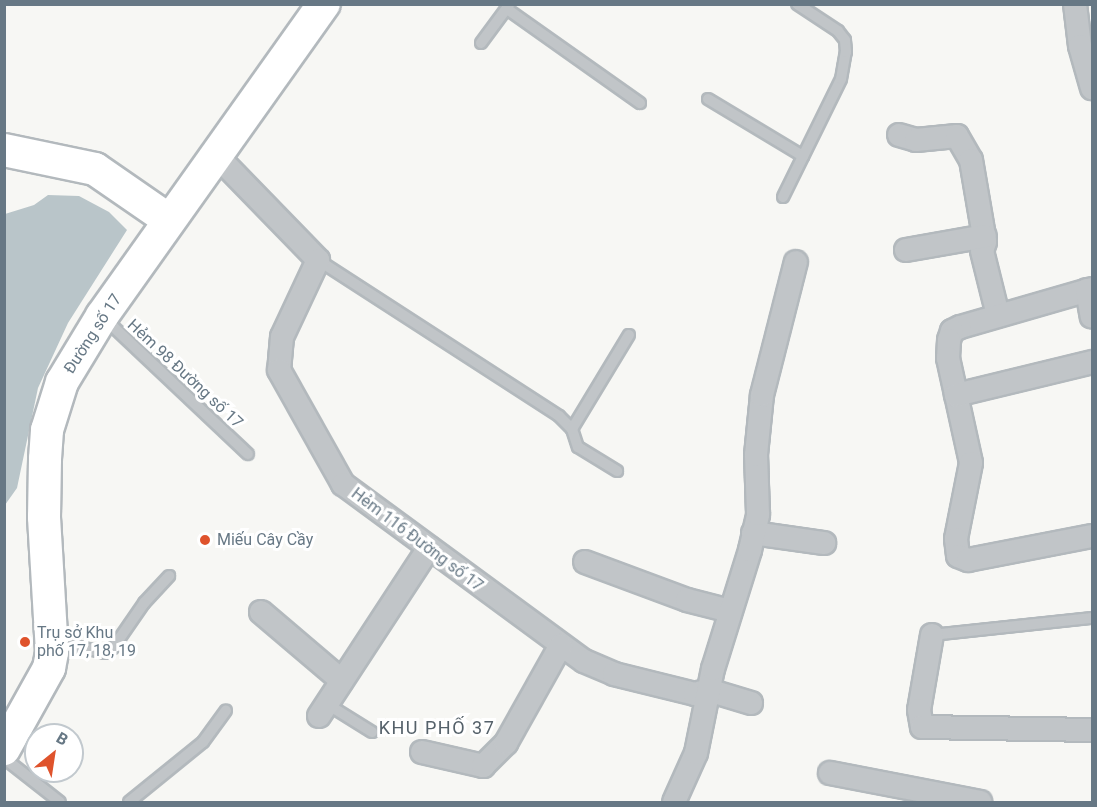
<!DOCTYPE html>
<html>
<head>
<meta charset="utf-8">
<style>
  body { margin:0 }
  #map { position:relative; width:1097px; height:807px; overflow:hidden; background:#f7f7f4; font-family:Roboto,sans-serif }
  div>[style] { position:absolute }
  .water>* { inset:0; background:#b9c5c9 }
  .roads { filter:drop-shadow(2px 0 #b3b9bd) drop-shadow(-2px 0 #b3b9bd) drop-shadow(0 2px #b3b9bd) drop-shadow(0 -2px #b3b9bd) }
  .lane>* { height:10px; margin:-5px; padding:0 5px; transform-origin:5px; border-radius:5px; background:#c1c5c8 }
  .street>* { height:22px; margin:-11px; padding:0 11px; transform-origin:11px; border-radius:11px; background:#c1c5c8 }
  .secondary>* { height:32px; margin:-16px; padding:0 16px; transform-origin:16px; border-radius:16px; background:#fff }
  .dots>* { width:16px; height:16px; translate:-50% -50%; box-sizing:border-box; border:3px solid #fff; border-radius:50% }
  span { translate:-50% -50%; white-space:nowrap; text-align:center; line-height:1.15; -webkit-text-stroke:6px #fff; paint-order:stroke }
  .street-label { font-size:16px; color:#677885 }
  .poi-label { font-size:16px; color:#677885 }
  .left { translate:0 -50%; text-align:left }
  .neighbourhood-label { font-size:18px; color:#55616a; letter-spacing:1.5px }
  .frame { position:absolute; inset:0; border:6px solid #677885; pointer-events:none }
  .north { position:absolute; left:24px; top:723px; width:60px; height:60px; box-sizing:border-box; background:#fff; border:2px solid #c2c9ce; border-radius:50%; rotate:30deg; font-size:16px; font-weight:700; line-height:24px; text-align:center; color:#677885 }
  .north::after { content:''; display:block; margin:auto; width:21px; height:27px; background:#df532c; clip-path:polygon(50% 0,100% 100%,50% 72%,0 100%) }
</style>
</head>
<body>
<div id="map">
  <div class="water">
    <div style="clip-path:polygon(48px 195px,79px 196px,109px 212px,127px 230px,68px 323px,38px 388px,17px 488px,5px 505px,5px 214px,34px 205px)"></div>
  </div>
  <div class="roads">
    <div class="lane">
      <div style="left:507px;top:9px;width:163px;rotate:35.3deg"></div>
      <div style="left:481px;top:43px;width:47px;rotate:-53.6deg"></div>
      <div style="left:708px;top:99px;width:111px;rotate:31deg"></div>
      <div style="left:783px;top:197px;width:131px;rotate:-63.8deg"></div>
      <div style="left:841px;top:79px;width:27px;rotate:-80deg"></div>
      <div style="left:846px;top:52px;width:12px;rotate:-95deg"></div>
      <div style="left:845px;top:40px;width:11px;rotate:-128deg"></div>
      <div style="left:838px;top:31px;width:49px;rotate:-146.6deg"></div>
      <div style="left:318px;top:260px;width:287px;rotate:32.9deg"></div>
      <div style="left:559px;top:416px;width:18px;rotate:45deg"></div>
      <div style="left:572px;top:429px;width:19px;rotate:72deg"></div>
      <div style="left:578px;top:447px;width:46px;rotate:31.6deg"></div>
      <div style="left:104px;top:318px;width:198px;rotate:43.4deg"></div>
      <div style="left:572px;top:429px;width:110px;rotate:-58.8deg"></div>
      <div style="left:932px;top:635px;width:161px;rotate:-6.1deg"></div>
      <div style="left:55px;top:641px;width:51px;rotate:13.5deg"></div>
      <div style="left:105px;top:653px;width:9px;rotate:-32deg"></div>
      <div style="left:113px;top:648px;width:55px;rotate:-55.4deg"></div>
      <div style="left:144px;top:603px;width:37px;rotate:-47deg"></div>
      <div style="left:327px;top:704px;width:53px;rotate:31.9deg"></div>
      <div style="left:4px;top:758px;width:71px;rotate:38.2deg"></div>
      <div style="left:129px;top:802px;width:95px;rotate:-39deg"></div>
      <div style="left:203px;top:742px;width:39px;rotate:-54deg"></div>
    </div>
    <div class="street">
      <div style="left:1075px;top:4px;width:42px;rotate:83.2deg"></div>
      <div style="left:1080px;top:46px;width:44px;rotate:74.1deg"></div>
      <div style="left:899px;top:135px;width:18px;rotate:16deg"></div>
      <div style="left:916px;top:140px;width:41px;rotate:-5.6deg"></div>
      <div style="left:957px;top:136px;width:28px;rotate:60deg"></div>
      <div style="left:971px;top:160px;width:83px;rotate:80.3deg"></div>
      <div style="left:985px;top:242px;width:9px;rotate:108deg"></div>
      <div style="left:982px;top:251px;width:66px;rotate:76deg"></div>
      <div style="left:215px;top:154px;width:148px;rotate:45.8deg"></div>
      <div style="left:318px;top:260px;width:85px;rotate:115.1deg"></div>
      <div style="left:282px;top:337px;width:33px;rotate:95deg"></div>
      <div style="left:279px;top:370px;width:131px;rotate:60.7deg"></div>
      <div style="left:343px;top:484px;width:299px;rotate:36.3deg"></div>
      <div style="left:584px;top:661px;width:33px;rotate:23deg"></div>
      <div style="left:614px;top:674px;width:83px;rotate:13.9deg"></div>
      <div style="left:695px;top:694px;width:14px;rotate:-17deg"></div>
      <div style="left:708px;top:690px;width:45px;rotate:16.8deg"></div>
      <div style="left:906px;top:250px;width:80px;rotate:-10deg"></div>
      <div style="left:1092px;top:289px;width:137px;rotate:163.9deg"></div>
      <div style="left:960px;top:327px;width:9px;rotate:153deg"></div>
      <div style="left:952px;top:331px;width:9px;rotate:108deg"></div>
      <div style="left:949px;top:340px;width:18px;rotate:93deg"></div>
      <div style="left:948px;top:358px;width:107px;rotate:77.6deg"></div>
      <div style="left:971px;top:463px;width:77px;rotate:101.2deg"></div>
      <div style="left:956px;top:539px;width:17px;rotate:83deg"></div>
      <div style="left:958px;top:556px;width:11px;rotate:22deg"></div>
      <div style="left:968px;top:560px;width:126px;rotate:-11deg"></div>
      <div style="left:1087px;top:290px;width:27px;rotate:80deg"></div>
      <div style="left:956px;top:395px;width:140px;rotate:-13.6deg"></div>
      <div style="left:753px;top:533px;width:72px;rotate:8deg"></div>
      <div style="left:585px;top:562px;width:109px;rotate:20.4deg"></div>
      <div style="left:687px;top:600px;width:44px;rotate:14.3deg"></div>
      <div style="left:261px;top:612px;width:106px;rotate:40.4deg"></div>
      <div style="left:932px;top:635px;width:76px;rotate:99.8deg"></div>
      <div style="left:919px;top:710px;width:17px;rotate:80deg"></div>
      <div style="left:922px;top:727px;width:170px;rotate:1deg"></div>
      <div style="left:319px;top:716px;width:201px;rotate:-56.8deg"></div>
      <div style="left:422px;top:752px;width:63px;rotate:12.9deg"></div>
      <div style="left:483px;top:766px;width:33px;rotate:-45deg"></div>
      <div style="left:506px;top:743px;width:112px;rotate:-60.7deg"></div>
      <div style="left:830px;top:773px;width:153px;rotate:10.9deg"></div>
      <div style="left:674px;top:802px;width:54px;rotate:-65.8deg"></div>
      <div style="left:696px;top:753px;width:86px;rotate:-78.6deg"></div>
      <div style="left:713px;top:669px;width:125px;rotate:-72.7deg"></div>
      <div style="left:750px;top:550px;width:37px;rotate:-77deg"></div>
      <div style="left:758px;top:514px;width:59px;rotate:-91.9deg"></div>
      <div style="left:756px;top:455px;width:60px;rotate:-84.3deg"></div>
      <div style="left:762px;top:395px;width:137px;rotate:-75.7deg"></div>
    </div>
    <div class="secondary">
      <div style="left:4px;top:150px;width:93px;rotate:11.8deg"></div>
      <div style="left:95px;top:169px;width:90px;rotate:34.6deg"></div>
      <div style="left:4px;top:749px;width:93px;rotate:-60.9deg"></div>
      <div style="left:49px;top:668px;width:16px;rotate:-79deg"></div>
      <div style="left:52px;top:652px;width:135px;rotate:-93.4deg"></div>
      <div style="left:44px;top:517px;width:58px;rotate:-89deg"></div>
      <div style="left:45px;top:459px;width:29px;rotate:-86deg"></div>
      <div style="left:47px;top:430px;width:50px;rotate:-72.6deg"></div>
      <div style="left:62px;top:382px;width:77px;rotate:-58.8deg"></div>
      <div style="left:102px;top:316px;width:383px;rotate:-54.6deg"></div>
    </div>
  </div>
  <div class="dots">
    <div style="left:205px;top:540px;background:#df532c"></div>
    <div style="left:25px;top:642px;background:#df532c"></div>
  </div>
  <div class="street-label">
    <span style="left:93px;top:334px;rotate:-57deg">Đường số 17</span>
    <span style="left:185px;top:374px;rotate:43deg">Hẻm 98 Đường số 17</span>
    <span style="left:417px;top:540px;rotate:37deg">Hẻm 116 Đường số 17</span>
  </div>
  <div class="poi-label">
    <span class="left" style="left:217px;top:540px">Miếu Cây Cầy</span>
    <span class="left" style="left:37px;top:642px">Trụ sở Khu<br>phố 17, 18, 19</span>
  </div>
  <div class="neighbourhood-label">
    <span style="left:437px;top:728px">KHU PHỐ 37</span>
  </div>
  <div class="frame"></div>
  <div class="north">B</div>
</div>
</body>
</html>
